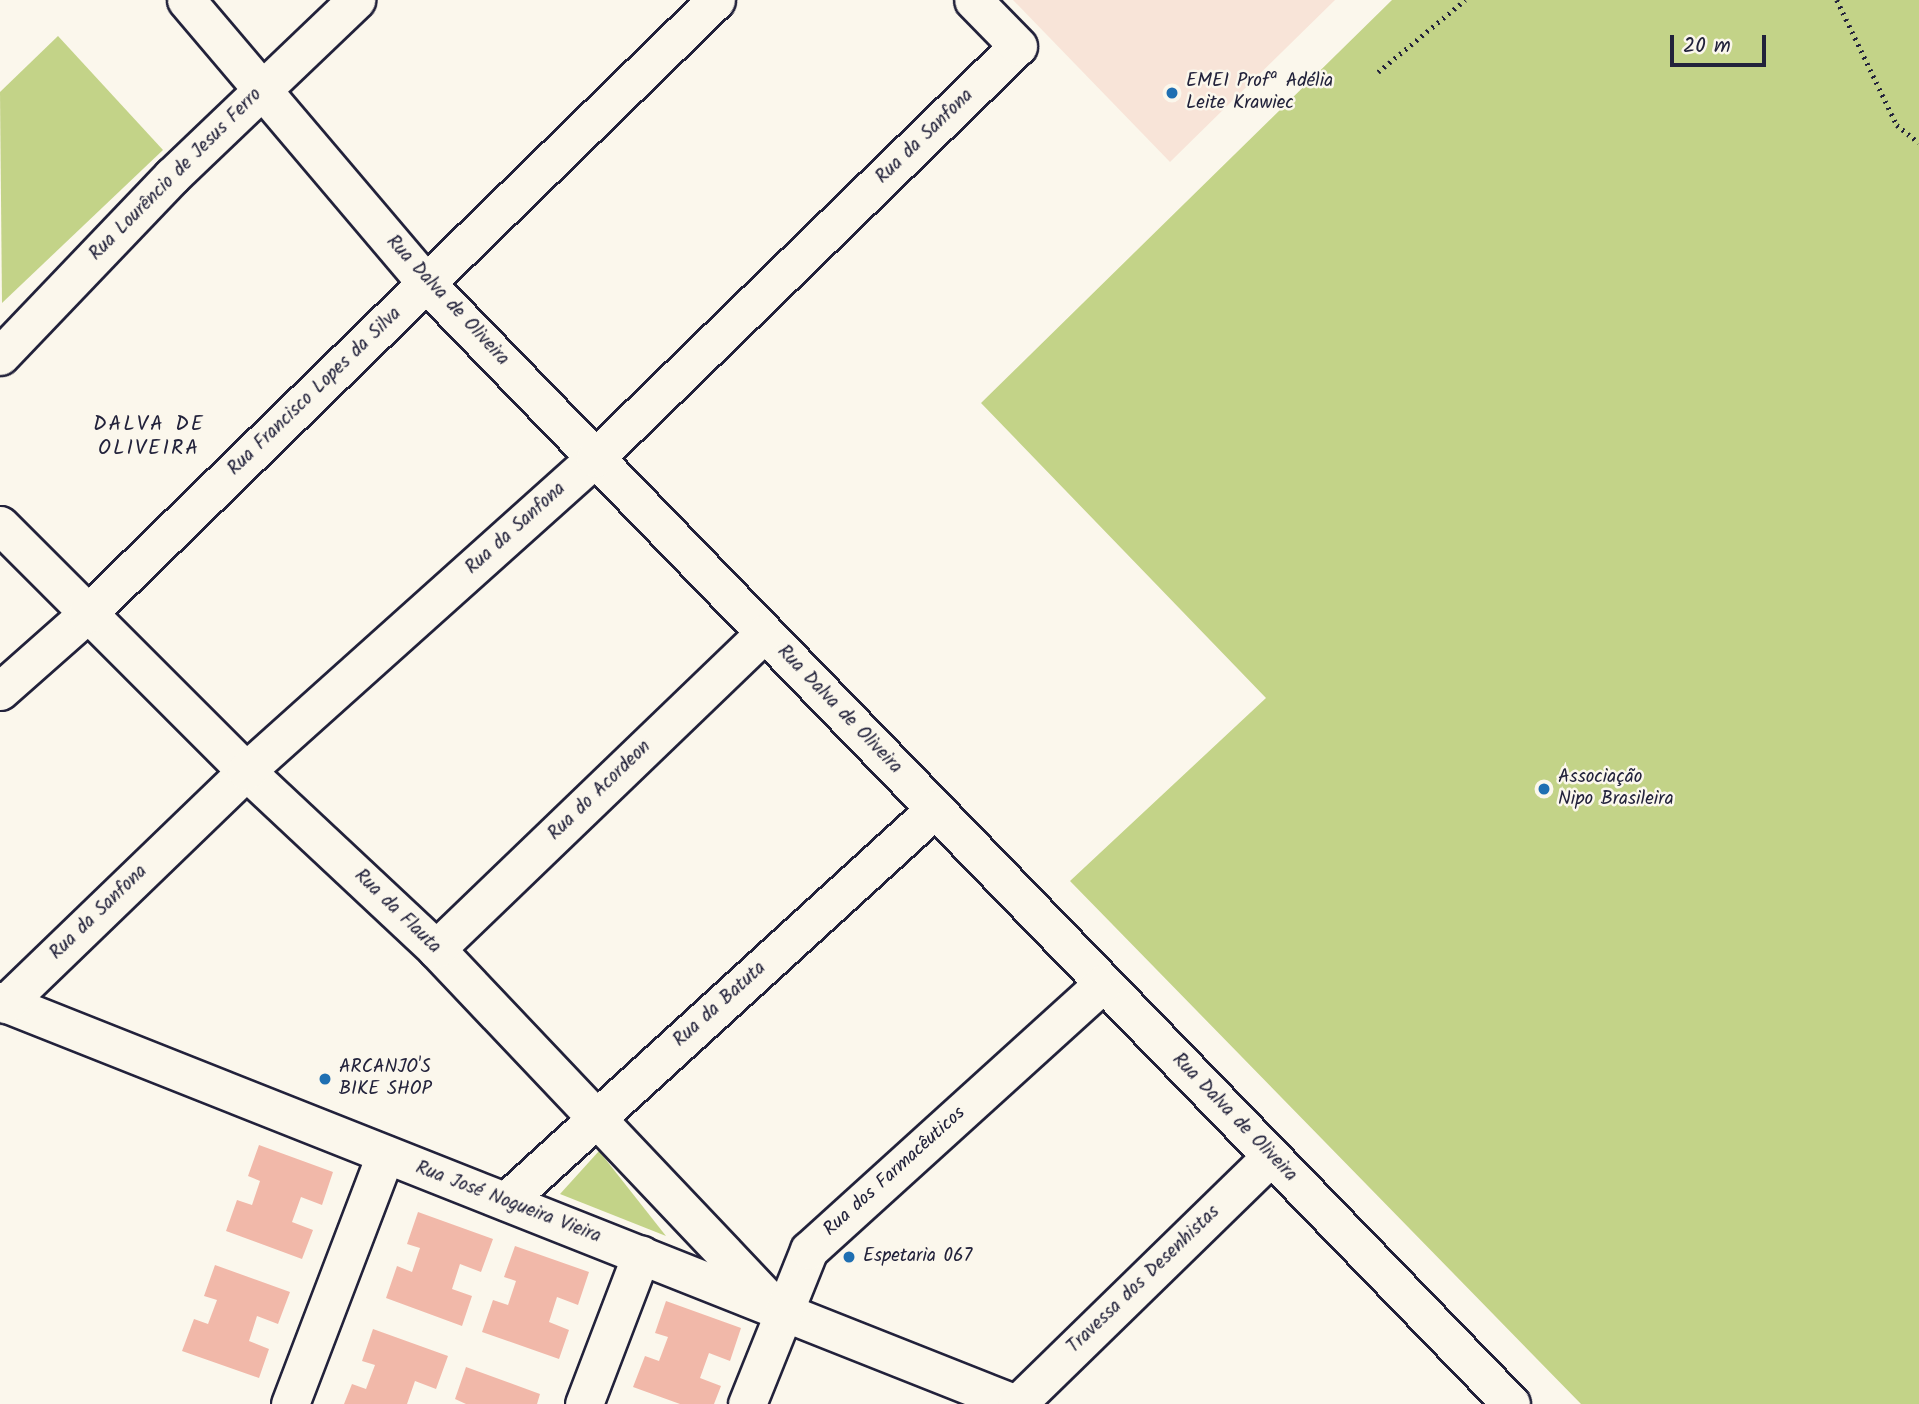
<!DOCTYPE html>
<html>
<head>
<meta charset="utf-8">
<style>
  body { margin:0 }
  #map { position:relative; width:1919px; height:1404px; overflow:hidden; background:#fbf7ec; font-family:Kalam,sans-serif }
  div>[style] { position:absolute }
  .built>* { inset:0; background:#f8e4d8 }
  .green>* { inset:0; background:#c3d388 }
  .building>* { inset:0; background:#f1b8a9 }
  .path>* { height:4.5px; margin-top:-2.25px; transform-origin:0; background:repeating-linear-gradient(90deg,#22223b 0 2px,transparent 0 7px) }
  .roads { filter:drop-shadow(2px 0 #22223b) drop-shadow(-2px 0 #22223b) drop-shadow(0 2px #22223b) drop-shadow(0 -2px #22223b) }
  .minor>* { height:37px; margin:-18.5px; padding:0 18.5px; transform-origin:18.5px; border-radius:18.5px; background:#fbf7ec }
  .dots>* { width:19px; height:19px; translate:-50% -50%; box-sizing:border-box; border:4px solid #fbf7ec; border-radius:50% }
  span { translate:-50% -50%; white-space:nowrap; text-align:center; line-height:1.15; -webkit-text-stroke:5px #fbf7ec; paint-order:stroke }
  .poi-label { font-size:19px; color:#22223b }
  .left { translate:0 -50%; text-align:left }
  .street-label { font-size:19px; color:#22223b }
  .neighbourhood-label { font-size:21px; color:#22223b; letter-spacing:2px }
  .scale { position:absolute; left:1670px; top:35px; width:96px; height:32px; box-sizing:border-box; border:4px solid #22223b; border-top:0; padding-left:9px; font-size:21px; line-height:24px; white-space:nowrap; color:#22223b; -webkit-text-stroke:5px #fbf7ec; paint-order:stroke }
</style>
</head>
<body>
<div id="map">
  <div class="built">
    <div style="clip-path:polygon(1013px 0,1335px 0,1170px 162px)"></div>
  </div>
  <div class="green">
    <div style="clip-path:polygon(1392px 0,1919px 0,1919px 1404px,1581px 1404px,1070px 881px,1266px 698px,981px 403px)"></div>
    <div style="clip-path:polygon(58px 36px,163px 150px,2px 303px,0 92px)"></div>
    <div style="clip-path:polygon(599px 1151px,666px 1236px,560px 1194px)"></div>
  </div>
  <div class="building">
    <div style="clip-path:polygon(259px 1145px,333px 1172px,322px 1205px,301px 1197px,292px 1222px,313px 1230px,302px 1259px,226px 1231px,237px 1200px,252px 1205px,260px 1181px,248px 1176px)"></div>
    <div style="clip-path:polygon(418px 1212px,493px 1239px,481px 1272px,460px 1264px,452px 1289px,472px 1296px,462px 1326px,386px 1298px,397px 1266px,412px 1272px,420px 1248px,407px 1244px)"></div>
    <div style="clip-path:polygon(515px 1246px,589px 1272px,578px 1305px,557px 1297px,549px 1322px,569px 1330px,559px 1359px,482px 1332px,493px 1300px,508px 1305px,516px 1281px,504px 1277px)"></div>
    <div style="clip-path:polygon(215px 1265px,290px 1292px,278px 1324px,257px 1316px,249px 1341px,269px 1349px,259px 1378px,182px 1351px,194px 1319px,208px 1324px,217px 1300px,204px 1296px)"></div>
    <div style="clip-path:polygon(666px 1301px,741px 1328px,730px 1361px,709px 1353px,700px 1378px,721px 1386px,714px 1404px,680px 1404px,633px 1387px,645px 1356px,659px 1361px,668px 1337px,655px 1333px)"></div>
    <div style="clip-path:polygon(373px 1329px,448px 1356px,436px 1389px,415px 1381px,407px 1404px,344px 1404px,352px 1384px,366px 1389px,375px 1365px,362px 1361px)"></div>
    <div style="clip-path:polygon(466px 1367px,540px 1394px,537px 1404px,466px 1404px,455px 1399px)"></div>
  </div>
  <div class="path">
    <div style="left:1837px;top:0;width:139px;rotate:64.4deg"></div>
    <div style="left:1897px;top:125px;width:28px;rotate:39deg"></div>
    <div style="left:1378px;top:72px;width:113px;rotate:-39.6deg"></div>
  </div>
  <div class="roads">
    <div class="minor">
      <div style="left:186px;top:0;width:371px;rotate:49.7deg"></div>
      <div style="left:426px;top:283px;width:1560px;rotate:45.93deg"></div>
      <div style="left:0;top:356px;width:249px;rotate:-46.3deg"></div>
      <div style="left:172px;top:176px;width:255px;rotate:-43.7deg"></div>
      <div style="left:0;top:525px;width:348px;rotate:45deg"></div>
      <div style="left:246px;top:771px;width:260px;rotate:43.1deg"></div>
      <div style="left:436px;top:949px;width:502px;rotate:46.54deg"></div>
      <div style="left:0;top:691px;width:116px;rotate:-41.5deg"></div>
      <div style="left:87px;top:614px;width:879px;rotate:-44.31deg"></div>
      <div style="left:436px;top:949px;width:455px;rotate:-43.9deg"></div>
      <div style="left:0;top:1001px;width:1093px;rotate:21.64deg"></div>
      <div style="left:5px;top:1004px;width:335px;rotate:-44deg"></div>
      <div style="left:246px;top:771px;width:469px;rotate:-41.9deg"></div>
      <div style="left:595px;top:458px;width:590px;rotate:-44.25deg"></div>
      <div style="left:1018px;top:46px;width:64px;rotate:-134.4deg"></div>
      <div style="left:506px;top:1201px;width:581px;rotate:-42.42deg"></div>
      <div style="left:290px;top:1404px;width:267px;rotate:-69.1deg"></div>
      <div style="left:584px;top:1404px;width:160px;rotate:-69.1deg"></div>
      <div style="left:747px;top:1404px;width:166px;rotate:-68.1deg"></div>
      <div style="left:809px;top:1250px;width:397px;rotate:-42.2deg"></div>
      <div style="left:1017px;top:1404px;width:355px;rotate:-44.3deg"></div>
    </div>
  </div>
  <div class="dots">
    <div style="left:1172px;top:93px;background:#1f6fb2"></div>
    <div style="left:1544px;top:789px;background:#1f6fb2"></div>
    <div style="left:325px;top:1079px;background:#1f6fb2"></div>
    <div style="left:849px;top:1257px;background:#1f6fb2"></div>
  </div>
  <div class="poi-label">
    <span class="left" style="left:1186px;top:93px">EMEI Profª Adélia<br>Leite Krawiec</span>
    <span class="left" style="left:1558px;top:789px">Associação<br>Nipo Brasileira</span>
    <span class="left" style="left:339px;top:1079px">ARCANJO'S<br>BIKE SHOP</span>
    <span class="left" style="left:863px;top:1257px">Espetaria 067</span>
  </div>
  <div class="street-label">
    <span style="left:925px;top:137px;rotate:-44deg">Rua da Sanfona</span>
    <span style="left:176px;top:175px;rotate:-45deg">Rua Lourêncio de Jesus Ferro</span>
    <span style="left:447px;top:301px;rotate:47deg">Rua Dalva de Oliveira</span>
    <span style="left:315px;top:392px;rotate:-44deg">Rua Francisco Lopes da Silva</span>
    <span style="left:516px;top:529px;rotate:-42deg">Rua da Sanfona</span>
    <span style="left:839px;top:710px;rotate:46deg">Rua Dalva de Oliveira</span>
    <span style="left:600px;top:791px;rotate:-44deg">Rua do Acordeon</span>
    <span style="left:397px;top:912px;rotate:44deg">Rua da Flauta</span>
    <span style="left:99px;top:913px;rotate:-44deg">Rua da Sanfona</span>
    <span style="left:720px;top:1005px;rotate:-42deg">Rua da Batuta</span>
    <span style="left:1234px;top:1118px;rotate:46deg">Rua Dalva de Oliveira</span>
    <span style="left:895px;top:1172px;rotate:-42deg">Rua dos Farmacêuticos</span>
    <span style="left:508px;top:1203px;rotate:21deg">Rua José Nogueira Vieira</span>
    <span style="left:1144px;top:1280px;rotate:-44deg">Travessa dos Desenhistas</span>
  </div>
  <div class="neighbourhood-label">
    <span style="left:149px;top:437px">DALVA DE<br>OLIVEIRA</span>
  </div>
  <div class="scale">20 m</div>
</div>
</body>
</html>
